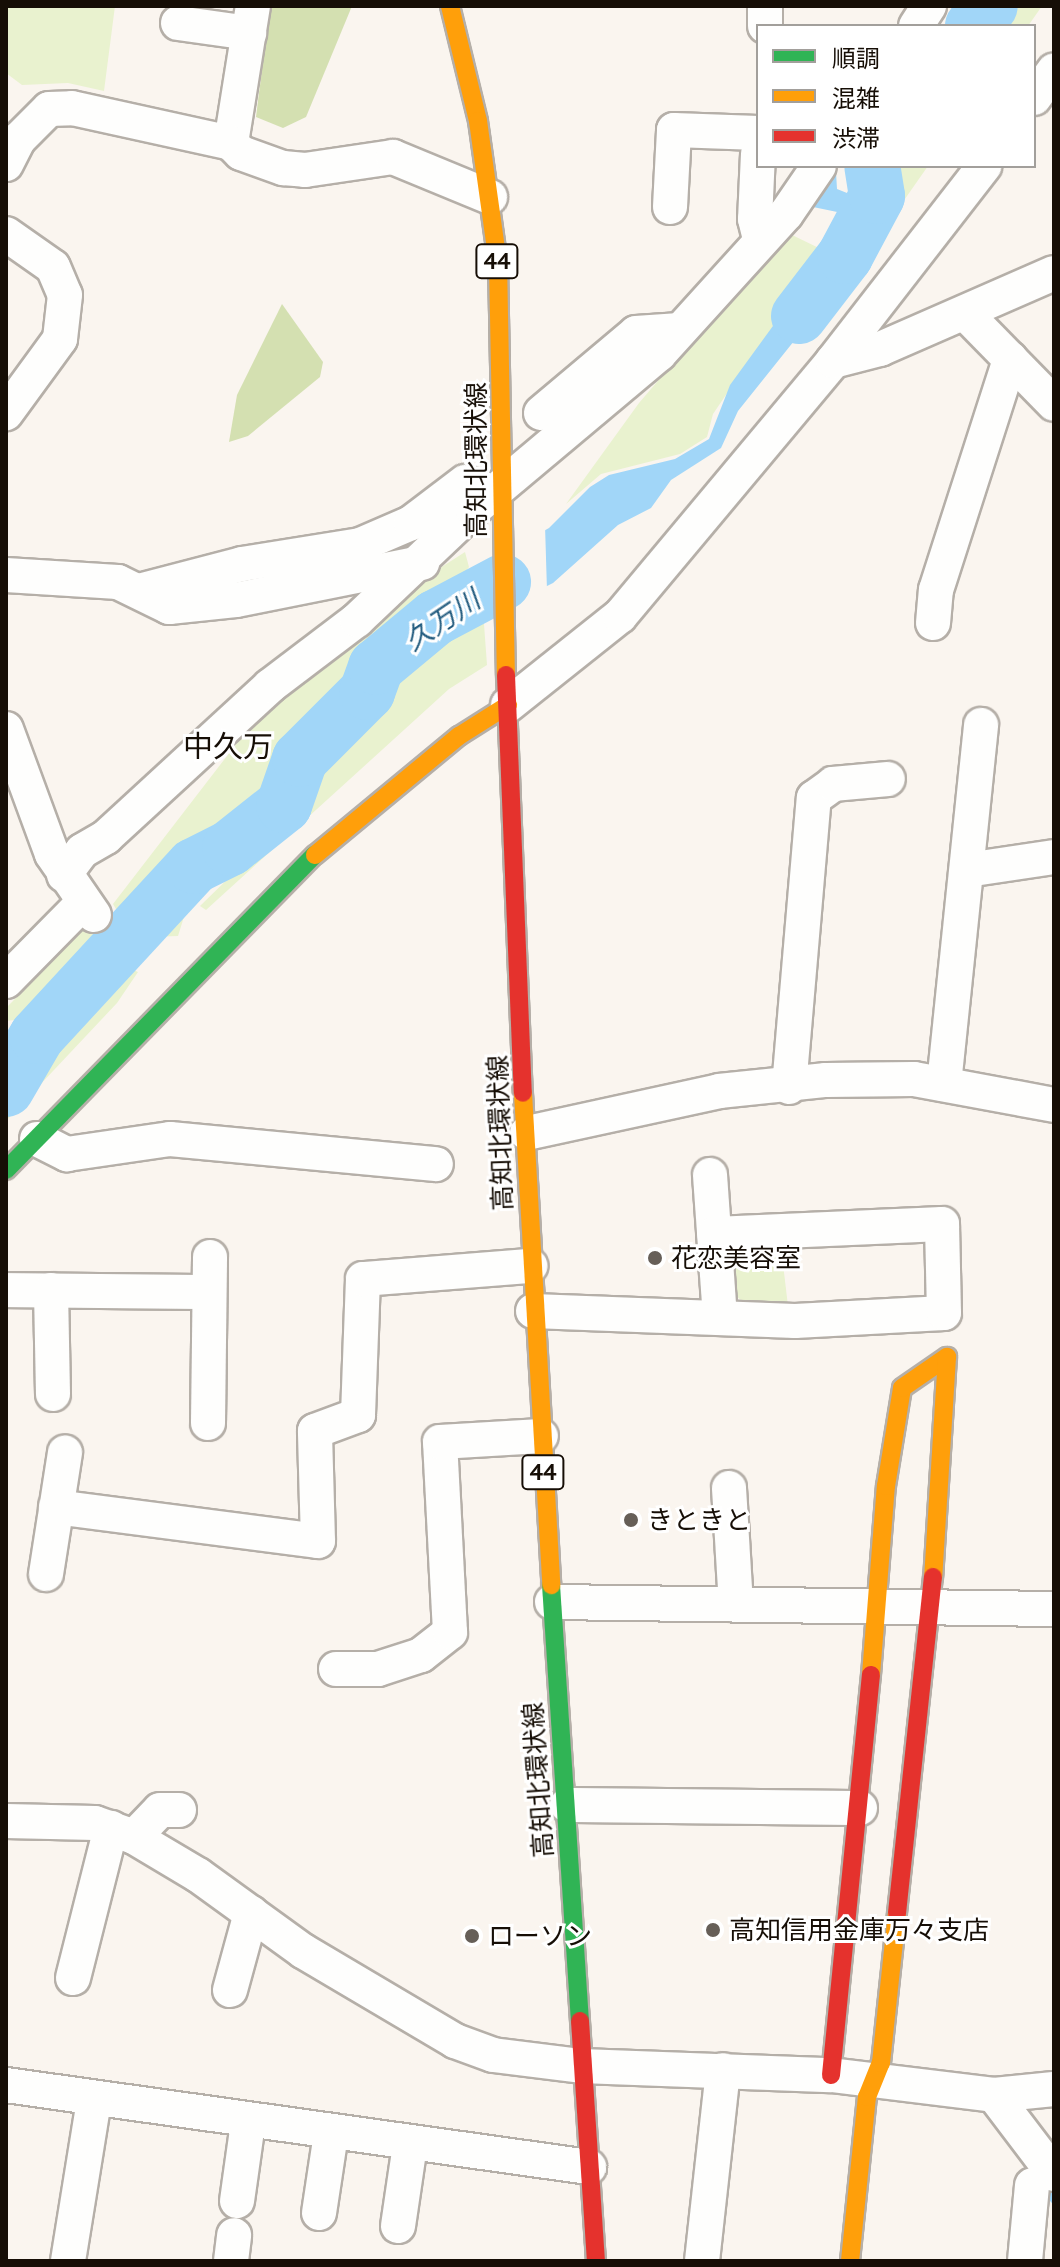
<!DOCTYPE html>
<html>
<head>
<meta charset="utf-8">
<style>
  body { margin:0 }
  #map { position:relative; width:1060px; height:2267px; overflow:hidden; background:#faf5ef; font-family:"PT Sans","Noto Sans JP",sans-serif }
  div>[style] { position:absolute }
  .green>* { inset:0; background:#e9f2cf }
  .forest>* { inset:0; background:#d4e0b1 }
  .water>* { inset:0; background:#a1d6f8 }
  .pier>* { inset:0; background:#faf5ef }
  .stream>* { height:9px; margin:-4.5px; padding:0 4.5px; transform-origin:4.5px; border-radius:4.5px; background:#a1d6f8 }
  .river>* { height:56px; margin:-28px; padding:0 28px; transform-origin:28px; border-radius:28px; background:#a1d6f8 }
  .roads { filter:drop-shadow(2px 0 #b5afa8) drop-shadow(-2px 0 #b5afa8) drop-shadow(0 2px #b5afa8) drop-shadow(0 -2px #b5afa8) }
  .street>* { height:34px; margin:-17px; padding:0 17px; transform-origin:17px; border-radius:17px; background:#fefefd }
  .fast>* { height:18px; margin:-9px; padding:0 9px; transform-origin:9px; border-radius:9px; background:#30b455 }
  .slow>* { height:18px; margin:-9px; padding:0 9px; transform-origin:9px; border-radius:9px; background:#ff9f0a }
  .jam>* { height:18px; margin:-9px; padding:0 9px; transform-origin:9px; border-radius:9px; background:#e5322d }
  .dots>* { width:22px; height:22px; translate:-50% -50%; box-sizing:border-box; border:4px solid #fff; border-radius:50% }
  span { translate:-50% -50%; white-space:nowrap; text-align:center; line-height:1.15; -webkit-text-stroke:6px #fff; paint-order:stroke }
  .shield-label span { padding:2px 6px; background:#fff; border:2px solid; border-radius:6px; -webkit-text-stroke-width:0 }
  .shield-label { font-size:24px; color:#160e06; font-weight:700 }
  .street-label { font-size:26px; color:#160e06 }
  .poi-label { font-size:26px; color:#160e06 }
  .left { translate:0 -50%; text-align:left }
  .water-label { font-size:28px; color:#235c7f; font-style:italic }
  .quarter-label { font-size:30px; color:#160e06 }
  .frame { position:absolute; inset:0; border:8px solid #160e06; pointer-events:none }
  .legend { position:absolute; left:756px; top:24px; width:280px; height:144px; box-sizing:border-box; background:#fff; border:2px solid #a29f9b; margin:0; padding:10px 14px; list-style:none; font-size:24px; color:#160e06 }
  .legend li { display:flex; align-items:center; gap:16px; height:40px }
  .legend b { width:40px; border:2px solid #a29f9b }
</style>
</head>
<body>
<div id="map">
  <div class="green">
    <div style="clip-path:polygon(6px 6px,115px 6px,104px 91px,68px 83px,22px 85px,6px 73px)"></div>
    <div style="clip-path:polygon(997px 6px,1042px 6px,1028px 26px,988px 26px)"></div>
    <div style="clip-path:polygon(881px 166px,928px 166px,886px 226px,879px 226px,899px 198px)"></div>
    <div style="clip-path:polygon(790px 234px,823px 250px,822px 264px,734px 383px,713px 414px,707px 437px,680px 454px,601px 474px,566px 504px,639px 403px,762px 259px)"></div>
    <div style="clip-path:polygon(465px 552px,469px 567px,452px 591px,369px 664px,360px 687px,290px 754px,274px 799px,248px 818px,226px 825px,180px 870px,164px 874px,138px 907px,120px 916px,113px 904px,257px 717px,426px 577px)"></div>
    <div style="clip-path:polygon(463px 613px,484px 624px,487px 665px,449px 689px,206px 910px,200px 906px,298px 810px,308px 758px,396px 677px,399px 667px,389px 669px,391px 662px,430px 628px)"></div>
    <div style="clip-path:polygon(191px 877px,196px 878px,178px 936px,149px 937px,148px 926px)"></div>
    <div style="clip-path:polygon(88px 925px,96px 931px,97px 946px,62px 994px,37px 1017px,6px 1021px,6px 1008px)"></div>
    <div style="clip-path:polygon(131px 969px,138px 972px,117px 1003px,6px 1121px,6px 1101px,28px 1079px,47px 1045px,97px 991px)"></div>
    <div style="clip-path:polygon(781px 1247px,788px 1306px,747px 1305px,730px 1291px,728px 1258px,738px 1248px)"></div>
  </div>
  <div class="forest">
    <div style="clip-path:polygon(270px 6px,352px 6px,306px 117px,283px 128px,256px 117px)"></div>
    <div style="clip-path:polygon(282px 304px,323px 362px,320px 377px,248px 436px,229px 442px,237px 395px)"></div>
  </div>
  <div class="water">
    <div style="clip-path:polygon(957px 6px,983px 6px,984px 26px,944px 26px)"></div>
    <div style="clip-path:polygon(859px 166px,882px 166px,884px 180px,900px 190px,877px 232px,847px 214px,813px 207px,836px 172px,837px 189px,852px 195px)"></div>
    <div style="clip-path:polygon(829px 249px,858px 261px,738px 411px,721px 448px,671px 480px,651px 508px,618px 525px,553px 583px,485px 617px,464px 609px,440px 619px,428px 617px,465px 575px,549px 528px,590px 487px,609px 475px,675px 459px,709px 439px,730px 385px)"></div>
  </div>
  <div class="pier">
    <div style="clip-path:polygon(545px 525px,547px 591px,486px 620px,469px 615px,468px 569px)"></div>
  </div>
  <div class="stream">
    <div style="left:1043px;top:2183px;width:19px;rotate:55deg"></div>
  </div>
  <div class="river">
    <div style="left:973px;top:26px;width:26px;rotate:-50deg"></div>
    <div style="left:799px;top:316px;width:76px;rotate:-52.5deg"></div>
    <div style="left:845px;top:256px;width:68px;rotate:-61.9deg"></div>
    <div style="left:877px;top:196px;width:30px;rotate:-99deg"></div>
    <div style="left:6px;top:1089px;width:61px;rotate:-59.7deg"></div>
    <div style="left:37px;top:1036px;width:231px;rotate:-47.3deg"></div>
    <div style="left:194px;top:866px;width:40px;rotate:-26.6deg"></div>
    <div style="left:230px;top:848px;width:69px;rotate:-38.5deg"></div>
    <div style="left:284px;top:805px;width:49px;rotate:-70.8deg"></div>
    <div style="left:300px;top:759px;width:95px;rotate:-45deg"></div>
    <div style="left:367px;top:692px;width:27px;rotate:-70deg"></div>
    <div style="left:376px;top:667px;width:77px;rotate:-39.7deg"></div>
    <div style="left:435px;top:618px;width:77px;rotate:-27.9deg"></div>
  </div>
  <div class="roads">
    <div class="street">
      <div style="left:178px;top:23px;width:72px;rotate:8deg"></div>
      <div style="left:765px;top:26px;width:20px;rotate:-90deg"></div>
      <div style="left:916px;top:26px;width:24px;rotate:-57deg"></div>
      <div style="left:1034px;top:98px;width:34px;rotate:-54deg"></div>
      <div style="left:231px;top:143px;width:139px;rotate:-80.9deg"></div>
      <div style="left:758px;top:154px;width:65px;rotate:92.6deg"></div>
      <div style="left:755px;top:219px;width:21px;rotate:76deg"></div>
      <div style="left:6px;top:164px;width:28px;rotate:-63deg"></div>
      <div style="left:19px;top:139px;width:42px;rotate:-45deg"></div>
      <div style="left:49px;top:109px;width:23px;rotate:-2deg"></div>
      <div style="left:72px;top:108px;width:163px;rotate:12.4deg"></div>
      <div style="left:231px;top:143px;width:14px;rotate:45deg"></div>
      <div style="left:241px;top:153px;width:45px;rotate:19.7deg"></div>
      <div style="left:283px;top:168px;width:22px;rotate:5deg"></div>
      <div style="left:305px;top:170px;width:89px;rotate:-8.4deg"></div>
      <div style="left:393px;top:157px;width:105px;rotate:22.4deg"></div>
      <div style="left:670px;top:207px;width:77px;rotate:-87deg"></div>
      <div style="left:674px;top:130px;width:84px;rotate:2deg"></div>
      <div style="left:6px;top:234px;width:57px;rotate:35.1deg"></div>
      <div style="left:53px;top:267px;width:30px;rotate:67deg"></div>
      <div style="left:65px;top:295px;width:44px;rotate:96.5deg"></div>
      <div style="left:60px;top:339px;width:92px;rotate:126.1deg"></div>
      <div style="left:965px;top:313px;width:127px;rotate:45.6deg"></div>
      <div style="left:833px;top:361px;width:49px;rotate:-14.3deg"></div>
      <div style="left:880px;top:349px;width:190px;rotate:-23.6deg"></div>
      <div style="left:541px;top:413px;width:124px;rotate:-40.1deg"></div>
      <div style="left:636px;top:333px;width:44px;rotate:-3.9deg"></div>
      <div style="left:6px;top:575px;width:112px;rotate:3.6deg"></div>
      <div style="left:118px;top:582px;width:57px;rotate:26.1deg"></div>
      <div style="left:169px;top:607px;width:67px;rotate:-6deg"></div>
      <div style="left:236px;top:600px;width:190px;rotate:-11.3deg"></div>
      <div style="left:143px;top:590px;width:102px;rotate:-14.7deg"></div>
      <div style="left:242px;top:564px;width:120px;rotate:-9.1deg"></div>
      <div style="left:360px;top:545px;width:56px;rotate:-23.3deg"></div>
      <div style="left:411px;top:523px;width:68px;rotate:-37.2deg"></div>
      <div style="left:933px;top:623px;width:33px;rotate:-85deg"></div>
      <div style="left:936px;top:590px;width:243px;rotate:-72.2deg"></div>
      <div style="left:508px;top:705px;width:143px;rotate:-38.5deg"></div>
      <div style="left:620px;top:616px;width:332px;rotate:-50.1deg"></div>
      <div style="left:833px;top:361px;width:247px;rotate:-52.2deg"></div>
      <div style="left:6px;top:729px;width:133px;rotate:69.8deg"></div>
      <div style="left:52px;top:854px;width:74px;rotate:55.5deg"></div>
      <div style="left:967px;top:870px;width:88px;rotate:-8.5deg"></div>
      <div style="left:64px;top:875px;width:30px;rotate:-53deg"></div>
      <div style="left:82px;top:851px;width:28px;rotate:-30deg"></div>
      <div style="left:106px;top:837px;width:223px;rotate:-42.6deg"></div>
      <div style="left:270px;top:686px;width:109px;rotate:-37.2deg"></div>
      <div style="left:357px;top:620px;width:160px;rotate:-43.5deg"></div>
      <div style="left:473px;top:510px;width:243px;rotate:-40deg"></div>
      <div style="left:659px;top:354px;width:189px;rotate:-47.8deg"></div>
      <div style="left:786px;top:214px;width:58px;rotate:-55.5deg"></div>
      <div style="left:6px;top:981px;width:110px;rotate:-45.4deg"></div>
      <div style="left:944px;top:1084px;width:361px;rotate:-84.1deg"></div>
      <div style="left:789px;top:1087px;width:290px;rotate:-85.1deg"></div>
      <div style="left:814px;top:798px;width:24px;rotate:-36deg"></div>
      <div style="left:833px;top:784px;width:55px;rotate:-5.2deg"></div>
      <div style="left:527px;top:1133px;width:197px;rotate:-12.3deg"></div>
      <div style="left:719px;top:1091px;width:108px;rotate:-5.9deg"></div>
      <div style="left:826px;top:1080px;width:88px;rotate:-0.7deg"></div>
      <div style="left:914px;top:1079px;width:142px;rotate:10.5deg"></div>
      <div style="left:37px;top:1139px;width:34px;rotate:27deg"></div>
      <div style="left:67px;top:1154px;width:104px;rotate:-8.3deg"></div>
      <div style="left:170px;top:1139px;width:267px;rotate:5.4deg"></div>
      <div style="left:710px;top:1175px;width:143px;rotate:86deg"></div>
      <div style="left:6px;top:1290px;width:203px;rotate:0.6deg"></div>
      <div style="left:51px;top:1290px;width:104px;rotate:88.9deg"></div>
      <div style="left:533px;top:1311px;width:262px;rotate:2.2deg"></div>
      <div style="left:795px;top:1321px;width:149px;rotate:-3.1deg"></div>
      <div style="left:944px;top:1313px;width:89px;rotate:-91.3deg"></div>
      <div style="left:942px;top:1224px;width:228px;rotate:177.5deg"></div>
      <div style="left:208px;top:1423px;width:166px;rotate:-89.3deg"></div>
      <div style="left:729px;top:1488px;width:117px;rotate:86.6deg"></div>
      <div style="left:56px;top:1507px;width:264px;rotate:7.4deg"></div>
      <div style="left:318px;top:1541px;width:110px;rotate:-91.6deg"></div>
      <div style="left:315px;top:1431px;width:46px;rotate:-20.4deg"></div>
      <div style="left:358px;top:1415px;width:136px;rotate:-87.9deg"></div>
      <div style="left:363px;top:1279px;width:168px;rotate:-4.5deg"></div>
      <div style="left:46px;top:1574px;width:123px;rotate:-81.1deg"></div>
      <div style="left:552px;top:1602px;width:502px;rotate:0.8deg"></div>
      <div style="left:336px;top:1669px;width:42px"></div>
      <div style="left:378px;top:1669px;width:45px;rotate:-18deg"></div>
      <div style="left:421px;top:1655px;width:37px;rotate:-38deg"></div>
      <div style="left:450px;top:1632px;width:190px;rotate:-93deg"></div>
      <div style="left:440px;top:1442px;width:101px;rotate:-3.4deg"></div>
      <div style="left:567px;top:1805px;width:293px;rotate:0.6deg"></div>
      <div style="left:6px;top:1821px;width:89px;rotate:1.3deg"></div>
      <div style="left:95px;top:1823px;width:41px;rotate:19.7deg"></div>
      <div style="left:134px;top:1837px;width:74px;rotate:30.7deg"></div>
      <div style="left:198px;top:1875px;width:130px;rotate:35.9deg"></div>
      <div style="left:303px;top:1951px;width:177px;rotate:30.6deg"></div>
      <div style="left:455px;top:2041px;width:40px;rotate:20.2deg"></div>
      <div style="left:493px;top:2055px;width:89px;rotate:7.1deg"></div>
      <div style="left:581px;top:2066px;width:250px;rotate:2.1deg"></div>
      <div style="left:831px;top:2075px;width:164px;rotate:7deg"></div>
      <div style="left:994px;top:2095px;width:60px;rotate:-5.7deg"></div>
      <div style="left:134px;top:1837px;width:37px;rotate:-46deg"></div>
      <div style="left:160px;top:1810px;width:19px"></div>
      <div style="left:73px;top:1978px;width:155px;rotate:-75.8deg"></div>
      <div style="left:230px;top:1990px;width:80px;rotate:-74.7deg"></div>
      <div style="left:6px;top:2085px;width:589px;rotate:8.01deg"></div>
      <div style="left:994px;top:2095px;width:99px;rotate:52.8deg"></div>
      <div style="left:237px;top:2201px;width:79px;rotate:-82deg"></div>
      <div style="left:319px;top:2213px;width:80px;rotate:-81.4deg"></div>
      <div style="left:398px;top:2226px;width:82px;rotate:-81.6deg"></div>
      <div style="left:68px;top:2261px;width:162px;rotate:-80.8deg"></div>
      <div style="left:231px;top:2261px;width:26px;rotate:-83deg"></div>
      <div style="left:702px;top:2261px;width:192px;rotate:-83.7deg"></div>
      <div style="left:1025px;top:2261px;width:76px;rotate:-84.7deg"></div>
    </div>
    <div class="fast">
      <div style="left:6px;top:1170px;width:441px;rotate:-45.6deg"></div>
      <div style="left:551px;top:1585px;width:437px;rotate:86.2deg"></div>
    </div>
    <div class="slow">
      <div style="left:450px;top:6px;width:118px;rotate:76.3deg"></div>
      <div style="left:478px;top:121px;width:143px;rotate:82deg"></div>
      <div style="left:498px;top:263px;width:412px;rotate:88.9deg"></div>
      <div style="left:315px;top:855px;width:187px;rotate:-39.6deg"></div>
      <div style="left:459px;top:736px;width:58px;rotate:-32.3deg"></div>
      <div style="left:523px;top:1093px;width:493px;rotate:86.7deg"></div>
      <div style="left:871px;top:1675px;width:190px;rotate:-85.5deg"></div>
      <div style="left:886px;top:1486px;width:99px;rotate:-80.7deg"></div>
      <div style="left:902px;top:1388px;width:55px;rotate:-34.6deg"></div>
      <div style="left:947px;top:1357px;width:220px;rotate:93.6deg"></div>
      <div style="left:850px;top:2261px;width:165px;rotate:-84.1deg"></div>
      <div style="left:867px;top:2097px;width:37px;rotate:-68deg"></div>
      <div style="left:881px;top:2063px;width:151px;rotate:-83.9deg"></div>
    </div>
    <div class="jam">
      <div style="left:506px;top:675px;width:418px;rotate:87.7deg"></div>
      <div style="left:897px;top:1913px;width:338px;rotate:-83.9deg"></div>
      <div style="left:580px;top:2021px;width:241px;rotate:86.2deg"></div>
      <div style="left:831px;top:2075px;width:402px;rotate:-84.3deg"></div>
    </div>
  </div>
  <div class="dots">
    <div style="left:655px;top:1258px;background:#665f58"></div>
    <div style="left:631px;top:1520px;background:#665f58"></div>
    <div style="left:713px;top:1930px;background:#665f58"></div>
    <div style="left:472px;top:1936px;background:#665f58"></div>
  </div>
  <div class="shield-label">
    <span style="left:497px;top:261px">44</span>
    <span style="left:543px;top:1472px">44</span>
  </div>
  <div class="street-label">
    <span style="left:476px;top:460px;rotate:-90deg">高知北環状線</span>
    <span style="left:500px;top:1133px;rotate:-92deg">高知北環状線</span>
    <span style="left:538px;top:1780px;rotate:-94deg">高知北環状線</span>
  </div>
  <div class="poi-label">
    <span class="left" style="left:671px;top:1258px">花恋美容室</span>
    <span class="left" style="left:647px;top:1520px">きときと</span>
    <span class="left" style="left:729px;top:1930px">高知信用金庫万々支店</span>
    <span class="left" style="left:488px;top:1936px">ローソン</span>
  </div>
  <div class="water-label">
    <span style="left:442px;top:620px;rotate:-34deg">久万川</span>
  </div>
  <div class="quarter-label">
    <span style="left:228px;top:746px">中久万</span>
  </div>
  <div class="frame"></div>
  <ul class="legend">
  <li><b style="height:10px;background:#30b455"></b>順調</li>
  <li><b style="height:10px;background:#ff9f0a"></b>混雑</li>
  <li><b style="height:10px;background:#e5322d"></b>渋滞</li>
  </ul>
</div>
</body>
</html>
